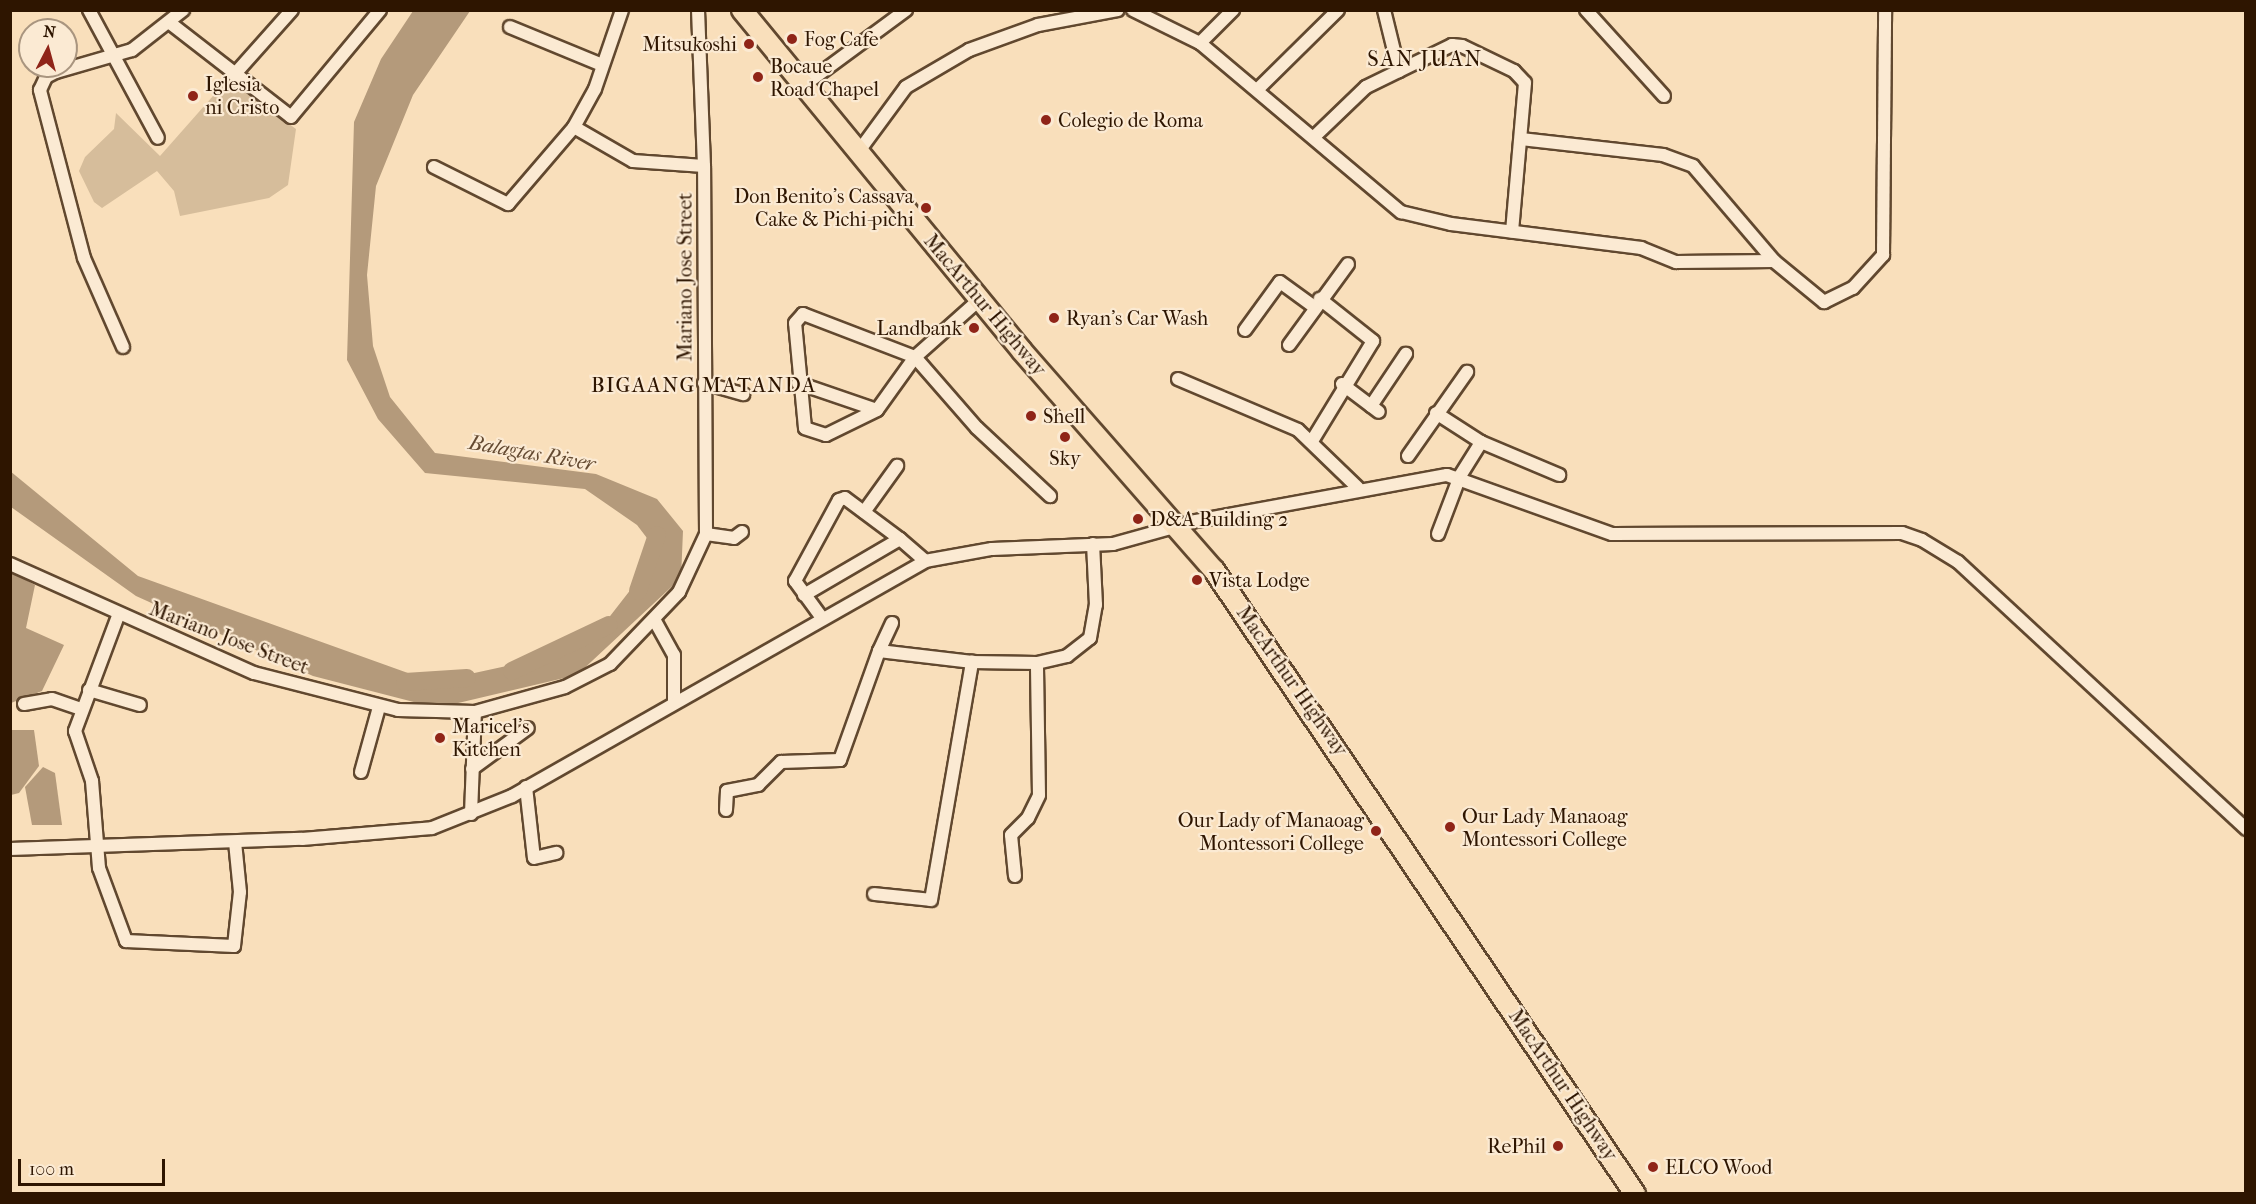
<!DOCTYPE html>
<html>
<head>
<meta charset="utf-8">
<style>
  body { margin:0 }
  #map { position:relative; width:2256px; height:1204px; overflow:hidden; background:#f9dfbb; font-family:"IM FELL French Canon",serif }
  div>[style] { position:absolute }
  .green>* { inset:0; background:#d6bd9b }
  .water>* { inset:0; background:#b49a7b }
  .river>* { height:18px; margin:-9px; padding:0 9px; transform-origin:9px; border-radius:9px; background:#b49a7b }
  .roads { filter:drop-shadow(2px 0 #61482f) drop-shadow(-2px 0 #61482f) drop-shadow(0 2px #61482f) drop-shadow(0 -2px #61482f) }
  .minor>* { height:12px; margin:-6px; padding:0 6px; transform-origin:6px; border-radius:6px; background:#fbead3 }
  .trunk>* { height:20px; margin:-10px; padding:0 10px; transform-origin:10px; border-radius:10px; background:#f9dfbb }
  .dots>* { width:16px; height:16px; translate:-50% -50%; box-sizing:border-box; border:3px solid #fbead3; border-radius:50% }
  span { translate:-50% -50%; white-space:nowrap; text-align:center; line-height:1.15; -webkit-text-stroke:4.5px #fbead3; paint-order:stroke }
  .poi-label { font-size:20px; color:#2e1500 }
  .left { translate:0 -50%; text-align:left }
  .right { translate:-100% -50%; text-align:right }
  .street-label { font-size:20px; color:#2e1500 }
  .neighbourhood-label { font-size:21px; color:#2e1500; letter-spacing:1.5px }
  .water-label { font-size:21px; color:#644a31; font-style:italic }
  .quarter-label { font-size:22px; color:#2e1500; letter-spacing:1.5px }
  .frame { position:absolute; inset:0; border:12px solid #2e1500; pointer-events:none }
  .north { position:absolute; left:18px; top:18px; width:60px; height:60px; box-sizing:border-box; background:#fbead3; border:2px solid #a9957f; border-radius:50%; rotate:6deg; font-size:16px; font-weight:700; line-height:24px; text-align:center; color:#2e1500 }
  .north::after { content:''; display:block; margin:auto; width:21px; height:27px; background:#8f2418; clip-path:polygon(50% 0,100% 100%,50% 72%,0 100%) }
  .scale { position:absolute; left:18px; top:1159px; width:147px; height:27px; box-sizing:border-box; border:3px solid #2e1500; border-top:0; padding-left:8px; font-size:18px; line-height:21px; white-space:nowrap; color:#2e1500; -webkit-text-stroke:4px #fbead3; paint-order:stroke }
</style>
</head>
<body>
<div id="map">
  <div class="green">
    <div style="clip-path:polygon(228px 79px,296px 129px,288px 185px,269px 198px,180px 216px,174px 191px,157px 171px,102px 208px,94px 202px,79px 171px,85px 157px,114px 129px,116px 113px,160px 156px)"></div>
  </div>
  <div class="water">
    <div style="clip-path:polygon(413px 11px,470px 11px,413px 95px,376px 186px,367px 275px,373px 346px,390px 397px,435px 453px,596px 474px,657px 499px,683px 531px,681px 578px,577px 675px,437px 708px,313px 676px,136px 596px,11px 507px,10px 471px,138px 576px,433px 682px,561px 654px,607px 620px,649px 566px,650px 542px,637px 525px,585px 489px,425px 473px,378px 419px,347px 360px,354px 122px,381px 59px)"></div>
    <div style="clip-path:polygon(11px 572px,35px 585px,26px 628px,64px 645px,42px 691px,11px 703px)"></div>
    <div style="clip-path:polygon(11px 730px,34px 730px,39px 766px,19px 793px,11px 795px)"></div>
    <div style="clip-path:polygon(43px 767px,55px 773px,62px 825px,32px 825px,25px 787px)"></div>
  </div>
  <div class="river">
    <div style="left:638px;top:591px;width:59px;rotate:-71.3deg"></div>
    <div style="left:512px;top:671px;width:107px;rotate:-25.4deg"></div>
    <div style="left:405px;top:682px;width:62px;rotate:-3.7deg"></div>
  </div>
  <div class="roads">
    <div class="minor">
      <div style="left:89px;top:10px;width:145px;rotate:61.7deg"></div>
      <div style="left:1133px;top:10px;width:75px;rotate:26.2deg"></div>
      <div style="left:1200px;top:43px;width:263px;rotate:40.1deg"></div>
      <div style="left:1401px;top:212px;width:51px;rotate:13.5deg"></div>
      <div style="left:1451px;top:224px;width:192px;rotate:7.2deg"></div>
      <div style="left:1641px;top:248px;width:38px;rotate:22deg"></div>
      <div style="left:1676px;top:262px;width:98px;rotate:-0.6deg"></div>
      <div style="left:1774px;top:261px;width:65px;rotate:39.4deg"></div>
      <div style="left:1824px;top:302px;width:32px;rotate:-26deg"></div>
      <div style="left:1853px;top:288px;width:45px;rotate:-47.7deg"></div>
      <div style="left:1883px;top:255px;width:245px;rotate:-89.5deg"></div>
      <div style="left:1384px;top:10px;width:63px;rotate:76.2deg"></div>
      <div style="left:1586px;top:10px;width:116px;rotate:47.8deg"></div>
      <div style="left:170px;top:23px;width:153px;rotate:37.8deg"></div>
      <div style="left:291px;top:117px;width:139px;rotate:-50.2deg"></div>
      <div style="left:510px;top:27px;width:100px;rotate:22.4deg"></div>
      <div style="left:1200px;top:43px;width:47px;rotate:-45deg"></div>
      <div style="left:234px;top:75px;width:87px;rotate:-48.3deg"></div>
      <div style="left:803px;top:86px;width:128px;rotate:-36.4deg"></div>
      <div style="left:1259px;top:88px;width:111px;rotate:-44.6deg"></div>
      <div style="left:574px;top:127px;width:68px;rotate:30deg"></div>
      <div style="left:633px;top:161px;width:71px;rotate:4deg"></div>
      <div style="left:1314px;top:137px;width:72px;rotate:-43.9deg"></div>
      <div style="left:1366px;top:87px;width:96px;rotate:-26deg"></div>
      <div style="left:1452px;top:45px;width:10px;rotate:6deg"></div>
      <div style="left:1462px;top:46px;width:58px;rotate:25.7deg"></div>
      <div style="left:1514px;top:71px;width:16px;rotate:47deg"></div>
      <div style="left:1525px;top:83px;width:149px;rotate:95deg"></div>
      <div style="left:1521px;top:139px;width:143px;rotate:6.4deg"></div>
      <div style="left:1663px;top:155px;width:32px;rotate:20deg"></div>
      <div style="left:1693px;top:166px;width:125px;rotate:49.5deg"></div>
      <div style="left:859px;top:151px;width:79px;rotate:-53.7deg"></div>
      <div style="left:906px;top:87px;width:73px;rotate:-30.4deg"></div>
      <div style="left:969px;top:50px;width:73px;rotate:-19.9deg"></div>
      <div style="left:1038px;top:25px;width:81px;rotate:-10.6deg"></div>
      <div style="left:434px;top:167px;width:83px;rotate:26.6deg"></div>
      <div style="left:508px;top:204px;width:101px;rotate:-49.4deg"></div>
      <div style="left:574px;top:127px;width:43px;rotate:-61.1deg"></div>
      <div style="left:595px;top:89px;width:83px;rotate:-71.1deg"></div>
      <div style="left:979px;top:300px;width:86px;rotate:138.3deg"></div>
      <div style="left:915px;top:357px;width:65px;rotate:125.6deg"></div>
      <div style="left:877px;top:410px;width:57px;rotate:153.9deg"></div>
      <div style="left:826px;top:435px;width:22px;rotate:-162deg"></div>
      <div style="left:805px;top:428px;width:105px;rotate:-95.4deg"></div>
      <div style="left:795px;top:323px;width:12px;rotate:-48deg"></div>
      <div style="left:803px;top:314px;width:120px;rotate:21deg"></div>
      <div style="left:915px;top:357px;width:94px;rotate:48.9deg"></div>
      <div style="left:977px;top:428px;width:100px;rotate:43deg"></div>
      <div style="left:1245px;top:330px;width:59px;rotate:-53.9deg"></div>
      <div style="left:1280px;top:282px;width:41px;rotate:36deg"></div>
      <div style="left:1289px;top:345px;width:100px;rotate:-53.9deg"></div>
      <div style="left:123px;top:347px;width:97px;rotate:-113.7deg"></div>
      <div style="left:84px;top:258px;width:174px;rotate:-104.7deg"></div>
      <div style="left:40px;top:90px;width:14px;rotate:-65deg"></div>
      <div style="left:46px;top:77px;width:11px;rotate:-27deg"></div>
      <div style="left:56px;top:72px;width:79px;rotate:-16.1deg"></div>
      <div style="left:132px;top:50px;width:65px;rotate:-38.1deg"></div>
      <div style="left:1178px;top:379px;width:130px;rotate:23deg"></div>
      <div style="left:1298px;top:430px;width:83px;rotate:44deg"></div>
      <div style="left:704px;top:383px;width:41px;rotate:15.8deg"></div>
      <div style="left:798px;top:383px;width:83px;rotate:18.9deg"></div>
      <div style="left:1342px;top:384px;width:46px;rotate:37.1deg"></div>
      <div style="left:1371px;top:406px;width:63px;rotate:-56.1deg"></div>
      <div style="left:1436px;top:413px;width:54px;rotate:32.8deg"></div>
      <div style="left:1481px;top:442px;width:85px;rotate:22.9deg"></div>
      <div style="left:1312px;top:441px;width:117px;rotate:-58.6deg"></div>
      <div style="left:1373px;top:341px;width:68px;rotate:-141.6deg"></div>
      <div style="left:1408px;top:456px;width:103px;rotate:-54.9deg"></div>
      <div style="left:864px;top:512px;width:57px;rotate:-54.3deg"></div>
      <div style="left:706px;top:534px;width:28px;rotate:8deg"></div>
      <div style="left:734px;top:538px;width:10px;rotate:-37deg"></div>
      <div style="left:1438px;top:534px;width:62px;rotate:-69.2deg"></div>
      <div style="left:1460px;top:476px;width:40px;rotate:-58deg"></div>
      <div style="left:10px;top:564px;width:267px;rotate:24.1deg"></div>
      <div style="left:254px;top:673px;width:149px;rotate:14.4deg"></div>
      <div style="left:398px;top:710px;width:77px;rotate:1.5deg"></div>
      <div style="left:475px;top:712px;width:93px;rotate:-15.5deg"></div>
      <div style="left:565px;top:687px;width:51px;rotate:-27.1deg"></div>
      <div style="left:610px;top:664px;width:100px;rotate:-46.2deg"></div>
      <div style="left:679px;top:592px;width:64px;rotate:-65deg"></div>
      <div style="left:706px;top:534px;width:368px;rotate:-90.3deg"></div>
      <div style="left:704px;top:166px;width:156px;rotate:-92.2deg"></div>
      <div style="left:804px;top:595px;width:111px;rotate:-30.3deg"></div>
      <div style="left:900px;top:539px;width:33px;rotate:41deg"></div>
      <div style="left:118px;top:616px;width:123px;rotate:110.5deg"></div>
      <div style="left:75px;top:731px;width:53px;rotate:71.2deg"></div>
      <div style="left:92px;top:781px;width:87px;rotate:85.4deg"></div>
      <div style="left:99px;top:868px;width:78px;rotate:69.7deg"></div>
      <div style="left:126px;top:941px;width:108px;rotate:2.7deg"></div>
      <div style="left:234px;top:946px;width:54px;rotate:-83.7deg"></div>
      <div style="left:240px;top:892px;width:50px;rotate:-95.7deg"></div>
      <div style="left:822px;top:618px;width:46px;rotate:-126.1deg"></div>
      <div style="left:795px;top:581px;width:92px;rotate:-61.5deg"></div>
      <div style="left:839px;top:500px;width:6px;rotate:-18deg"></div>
      <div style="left:845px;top:498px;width:69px;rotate:36.7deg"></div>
      <div style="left:655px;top:621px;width:39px;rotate:61deg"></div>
      <div style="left:674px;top:655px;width:48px;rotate:90deg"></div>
      <div style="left:879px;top:651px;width:31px;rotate:-65deg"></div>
      <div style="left:89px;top:690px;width:53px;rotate:16.4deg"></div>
      <div style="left:24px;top:704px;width:28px;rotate:-10deg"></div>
      <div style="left:52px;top:699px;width:31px;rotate:19deg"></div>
      <div style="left:472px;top:769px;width:69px;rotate:-36.2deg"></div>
      <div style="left:361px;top:772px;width:67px;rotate:-74.5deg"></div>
      <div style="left:526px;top:787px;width:71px;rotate:83.6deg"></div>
      <div style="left:534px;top:858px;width:23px;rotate:-13deg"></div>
      <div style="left:726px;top:810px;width:19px;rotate:-87deg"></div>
      <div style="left:727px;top:791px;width:32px;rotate:-11deg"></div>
      <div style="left:758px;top:785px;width:33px;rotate:-45deg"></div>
      <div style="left:781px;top:762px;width:59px;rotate:-1.9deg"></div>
      <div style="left:840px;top:760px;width:116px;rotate:-70.3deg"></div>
      <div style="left:879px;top:651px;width:94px;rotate:6.7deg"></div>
      <div style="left:471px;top:814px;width:102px;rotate:-87.8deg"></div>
      <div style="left:10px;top:849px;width:292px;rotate:-2deg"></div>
      <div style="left:302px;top:839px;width:130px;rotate:-4.8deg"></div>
      <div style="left:432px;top:828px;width:86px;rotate:-21.8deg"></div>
      <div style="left:512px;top:796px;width:475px;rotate:-29.6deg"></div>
      <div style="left:925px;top:561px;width:68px;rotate:-10.2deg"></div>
      <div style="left:992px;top:549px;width:121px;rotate:-2.4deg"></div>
      <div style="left:1113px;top:544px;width:86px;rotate:-15.5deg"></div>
      <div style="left:1196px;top:521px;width:255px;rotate:-10.4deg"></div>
      <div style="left:1447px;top:475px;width:175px;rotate:19.7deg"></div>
      <div style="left:1612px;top:534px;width:290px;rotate:-0.2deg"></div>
      <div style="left:1902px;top:533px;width:21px;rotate:19deg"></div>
      <div style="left:1922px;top:540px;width:42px;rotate:31.4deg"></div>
      <div style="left:1958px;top:562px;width:393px;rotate:42.8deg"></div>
      <div style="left:1015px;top:876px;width:41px;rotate:-95.6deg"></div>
      <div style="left:1011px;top:835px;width:24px;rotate:-45deg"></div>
      <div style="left:1028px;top:818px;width:25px;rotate:-64deg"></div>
      <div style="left:1039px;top:795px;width:132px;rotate:-90.9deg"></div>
      <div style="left:874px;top:894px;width:57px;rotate:6deg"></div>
      <div style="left:931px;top:900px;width:242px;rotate:-80.2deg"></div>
      <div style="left:972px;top:662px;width:65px;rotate:0.9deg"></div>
      <div style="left:1037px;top:663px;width:31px;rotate:-13deg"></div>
      <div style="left:1067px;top:656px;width:29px;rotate:-38deg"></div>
      <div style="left:1090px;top:638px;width:34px;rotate:-80deg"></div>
      <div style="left:1096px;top:605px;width:61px;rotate:-92.8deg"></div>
    </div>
    <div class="trunk">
      <div style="left:742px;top:10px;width:441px;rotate:50.6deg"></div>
      <div style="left:1022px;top:351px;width:291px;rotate:48.8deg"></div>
      <div style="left:1214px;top:570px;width:753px;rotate:55.99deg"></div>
    </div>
  </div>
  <div class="dots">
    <div style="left:792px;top:39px;background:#8f2418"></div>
    <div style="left:749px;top:44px;background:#8f2418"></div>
    <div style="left:758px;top:77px;background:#8f2418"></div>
    <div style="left:193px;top:96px;background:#8f2418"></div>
    <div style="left:1046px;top:120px;background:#8f2418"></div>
    <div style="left:926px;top:208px;background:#8f2418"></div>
    <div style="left:1054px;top:318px;background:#8f2418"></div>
    <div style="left:974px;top:328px;background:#8f2418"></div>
    <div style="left:1031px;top:416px;background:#8f2418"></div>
    <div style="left:1065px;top:437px;background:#8f2418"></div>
    <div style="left:1138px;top:519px;background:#8f2418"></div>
    <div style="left:1197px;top:580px;background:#8f2418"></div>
    <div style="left:440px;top:738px;background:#8f2418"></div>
    <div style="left:1450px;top:827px;background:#8f2418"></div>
    <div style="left:1376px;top:831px;background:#8f2418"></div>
    <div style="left:1558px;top:1146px;background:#8f2418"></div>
    <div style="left:1653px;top:1167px;background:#8f2418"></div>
  </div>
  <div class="poi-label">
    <span class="left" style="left:804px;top:39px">Fog Cafe</span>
    <span class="right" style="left:737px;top:44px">Mitsukoshi</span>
    <span class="left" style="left:770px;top:78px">Bocaue<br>Road Chapel</span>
    <span class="left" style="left:205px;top:96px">Iglesia<br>ni Cristo</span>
    <span class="left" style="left:1058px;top:120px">Colegio de Roma</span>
    <span class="right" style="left:914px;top:208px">Don Benito's Cassava<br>Cake &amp; Pichi-pichi</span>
    <span class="left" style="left:1066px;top:318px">Ryan’s Car Wash</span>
    <span class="right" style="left:962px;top:328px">Landbank</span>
    <span class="left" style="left:1043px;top:416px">Shell</span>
    <span style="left:1065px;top:458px">Sky</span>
    <span class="left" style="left:1150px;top:519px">D&amp;A Building 2</span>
    <span class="left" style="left:1209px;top:580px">Vista Lodge</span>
    <span class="left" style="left:452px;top:738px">Maricel's<br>Kitchen</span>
    <span class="left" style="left:1462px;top:828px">Our Lady Manaoag<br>Montessori College</span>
    <span class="right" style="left:1364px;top:832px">Our Lady of Manaoag<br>Montessori College</span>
    <span class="right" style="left:1546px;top:1146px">RePhil</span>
    <span class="left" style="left:1665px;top:1167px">ELCO Wood</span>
  </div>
  <div class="street-label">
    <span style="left:685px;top:277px;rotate:-90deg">Mariano Jose Street</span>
    <span style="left:985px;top:305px;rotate:50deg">MacArthur Highway</span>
    <span style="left:229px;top:638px;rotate:21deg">Mariano Jose Street</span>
    <span style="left:1292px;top:681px;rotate:55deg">MacArthur Highway</span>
    <span style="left:1563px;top:1085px;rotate:56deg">MacArthur Highway</span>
  </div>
  <div class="neighbourhood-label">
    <span style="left:704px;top:385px">BIGAANG MATANDA</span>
  </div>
  <div class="water-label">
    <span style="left:532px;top:453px;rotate:10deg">Balagtas River</span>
  </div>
  <div class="quarter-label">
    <span style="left:1425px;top:60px">SAN JUAN</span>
  </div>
  <div class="frame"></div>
  <div class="north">N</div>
  <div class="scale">100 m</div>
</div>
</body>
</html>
